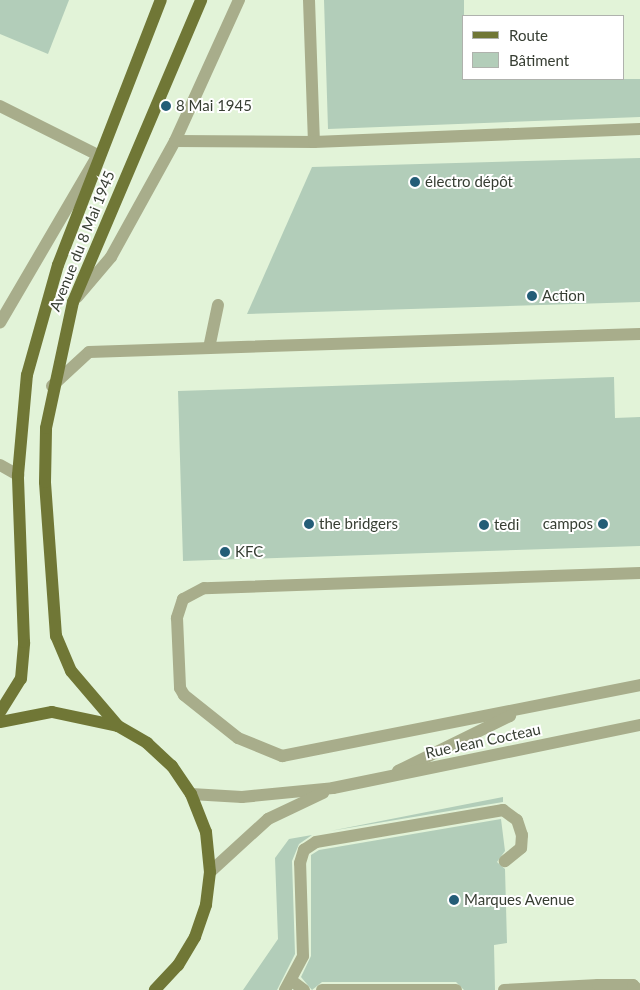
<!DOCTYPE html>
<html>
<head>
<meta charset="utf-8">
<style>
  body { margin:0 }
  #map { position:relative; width:640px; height:990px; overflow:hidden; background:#e2f3d8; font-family:Lato,sans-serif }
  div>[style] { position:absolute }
  .building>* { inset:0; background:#b2cdb9 }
  .minor>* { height:12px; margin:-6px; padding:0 6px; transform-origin:6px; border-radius:6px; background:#a8ad8b }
  .major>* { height:12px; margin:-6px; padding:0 6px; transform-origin:6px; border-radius:6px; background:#707736 }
  .dots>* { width:14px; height:14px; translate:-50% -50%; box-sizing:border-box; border:2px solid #fff; border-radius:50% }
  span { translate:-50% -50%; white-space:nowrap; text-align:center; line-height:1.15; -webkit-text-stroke:4px #fff; paint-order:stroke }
  .poi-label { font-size:15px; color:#373e33 }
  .left { translate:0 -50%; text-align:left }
  .right { translate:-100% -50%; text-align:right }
  .street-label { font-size:15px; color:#373e33 }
  .legend { position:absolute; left:462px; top:15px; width:162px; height:65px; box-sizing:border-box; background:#fff; border:1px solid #afb2ad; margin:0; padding:6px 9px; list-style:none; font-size:15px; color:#373e33 }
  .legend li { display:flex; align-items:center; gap:10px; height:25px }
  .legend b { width:25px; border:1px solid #afb2ad }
</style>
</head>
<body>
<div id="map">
  <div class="building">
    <div style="clip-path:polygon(0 0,69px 0,48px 54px,0 34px)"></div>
    <div style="clip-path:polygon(324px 0,464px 0,464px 79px,640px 79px,640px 117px,328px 129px)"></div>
    <div style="clip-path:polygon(640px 158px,640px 302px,247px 314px,312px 167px)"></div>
    <div style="clip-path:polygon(614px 377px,615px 418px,640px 417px,640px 546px,183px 561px,178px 391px)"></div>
    <div style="clip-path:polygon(503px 797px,503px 802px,330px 831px)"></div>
    <div style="clip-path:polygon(501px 819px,505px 851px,497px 862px,505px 869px,507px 943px,494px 945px,495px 990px,464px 990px,456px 982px,322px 982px,312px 990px,301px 977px,311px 956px,311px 855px,319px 850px)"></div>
    <div style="clip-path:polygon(312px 835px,299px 844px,292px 861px,295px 954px,277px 990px,243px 990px,278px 939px,275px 858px,289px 839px)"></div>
  </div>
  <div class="minor">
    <div style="left:309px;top:0;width:142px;rotate:88deg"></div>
    <div style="left:0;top:106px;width:110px;rotate:26.6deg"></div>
    <div style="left:98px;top:155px;width:194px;rotate:120.3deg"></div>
    <div style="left:175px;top:141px;width:139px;rotate:0.4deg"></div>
    <div style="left:314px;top:142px;width:326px;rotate:-2.3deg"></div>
    <div style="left:77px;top:297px;width:52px;rotate:-49.6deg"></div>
    <div style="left:111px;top:257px;width:132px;rotate:-61.1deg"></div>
    <div style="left:175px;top:141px;width:155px;rotate:-65.6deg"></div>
    <div style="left:209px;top:348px;width:44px;rotate:-78.2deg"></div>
    <div style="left:52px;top:386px;width:50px;rotate:-42.6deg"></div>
    <div style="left:89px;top:352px;width:551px;rotate:-1.87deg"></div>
    <div style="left:0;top:465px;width:21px;rotate:29deg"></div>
    <div style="left:640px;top:573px;width:436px;rotate:178deg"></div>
    <div style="left:204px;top:588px;width:24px;rotate:152deg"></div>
    <div style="left:183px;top:599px;width:20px;rotate:108deg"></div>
    <div style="left:177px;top:618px;width:70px;rotate:87.5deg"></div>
    <div style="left:180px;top:688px;width:8px;rotate:60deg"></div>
    <div style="left:184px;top:695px;width:69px;rotate:38.5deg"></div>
    <div style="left:238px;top:738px;width:48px;rotate:22.2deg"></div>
    <div style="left:282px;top:756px;width:365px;rotate:-11.2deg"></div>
    <div style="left:398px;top:771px;width:125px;rotate:-26.2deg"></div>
    <div style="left:191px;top:794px;width:51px;rotate:3.4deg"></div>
    <div style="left:242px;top:797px;width:91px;rotate:-5.6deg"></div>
    <div style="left:333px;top:788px;width:313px;rotate:-11.6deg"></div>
    <div style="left:210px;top:872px;width:79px;rotate:-42.4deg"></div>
    <div style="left:268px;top:819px;width:61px;rotate:-25.3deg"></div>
    <div style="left:292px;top:981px;width:15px;rotate:37deg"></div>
    <div style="left:285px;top:990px;width:38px;rotate:-62deg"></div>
    <div style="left:303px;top:956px;width:93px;rotate:-91.8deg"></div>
    <div style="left:300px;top:863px;width:14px;rotate:-73deg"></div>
    <div style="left:304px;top:850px;width:14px;rotate:-34deg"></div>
    <div style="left:316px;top:842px;width:190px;rotate:-9.7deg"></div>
    <div style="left:503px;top:810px;width:17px;rotate:36deg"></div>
    <div style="left:517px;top:820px;width:16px;rotate:72deg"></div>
    <div style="left:522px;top:835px;width:13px;rotate:94deg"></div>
    <div style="left:521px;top:848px;width:21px;rotate:141deg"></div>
    <div style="left:322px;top:990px;width:134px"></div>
    <div style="left:504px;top:990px;width:94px;rotate:-3deg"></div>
    <div style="left:598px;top:985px;width:35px"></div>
    <div style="left:633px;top:985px;width:7px;rotate:45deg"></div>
  </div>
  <div class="major">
    <div style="left:0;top:712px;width:39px;rotate:-58deg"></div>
    <div style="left:21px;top:679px;width:37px;rotate:-85deg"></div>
    <div style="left:24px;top:642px;width:167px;rotate:-92.1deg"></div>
    <div style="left:18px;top:475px;width:100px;rotate:-84.9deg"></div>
    <div style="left:27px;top:375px;width:114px;rotate:-74.3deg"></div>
    <div style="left:58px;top:265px;width:284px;rotate:-68.8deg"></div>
    <div style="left:0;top:722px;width:53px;rotate:-10.9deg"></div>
    <div style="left:52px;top:712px;width:67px;rotate:12deg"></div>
    <div style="left:118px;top:726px;width:34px;rotate:30deg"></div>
    <div style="left:147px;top:743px;width:34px;rotate:43deg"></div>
    <div style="left:172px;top:766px;width:34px;rotate:56deg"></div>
    <div style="left:191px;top:794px;width:41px;rotate:68.5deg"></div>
    <div style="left:206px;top:832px;width:40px;rotate:84.3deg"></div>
    <div style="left:210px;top:872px;width:33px;rotate:97deg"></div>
    <div style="left:206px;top:905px;width:34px;rotate:109deg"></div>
    <div style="left:195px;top:937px;width:33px;rotate:121deg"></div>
    <div style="left:178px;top:965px;width:34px;rotate:133deg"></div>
    <div style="left:118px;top:726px;width:72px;rotate:-130.5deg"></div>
    <div style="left:71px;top:671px;width:38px;rotate:-113deg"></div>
    <div style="left:56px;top:636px;width:154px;rotate:-94.1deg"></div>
    <div style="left:45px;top:482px;width:54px;rotate:-88.9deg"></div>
    <div style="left:46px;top:428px;width:129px;rotate:-77.9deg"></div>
    <div style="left:73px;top:302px;width:328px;rotate:-67deg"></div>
  </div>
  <div class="dots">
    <div style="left:166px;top:106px;background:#245d77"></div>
    <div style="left:415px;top:182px;background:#245d77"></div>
    <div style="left:532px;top:296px;background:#245d77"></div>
    <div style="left:309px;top:524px;background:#245d77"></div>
    <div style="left:603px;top:524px;background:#245d77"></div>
    <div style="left:484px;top:525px;background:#245d77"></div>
    <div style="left:225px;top:552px;background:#245d77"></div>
    <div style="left:454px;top:900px;background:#245d77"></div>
  </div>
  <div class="poi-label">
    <span class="left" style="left:176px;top:106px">8 Mai 1945</span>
    <span class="left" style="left:425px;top:182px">électro dépôt</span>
    <span class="left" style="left:542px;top:296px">Action</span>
    <span class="left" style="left:319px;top:524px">the bridgers</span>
    <span class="right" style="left:593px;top:524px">campos</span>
    <span class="left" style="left:494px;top:525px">tedi</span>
    <span class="left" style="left:235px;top:552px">KFC</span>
    <span class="left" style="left:464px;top:900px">Marques Avenue</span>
  </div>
  <div class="street-label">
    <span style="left:82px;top:241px;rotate:-68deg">Avenue du 8 Mai 1945</span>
    <span style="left:483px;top:741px;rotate:-12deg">Rue Jean Cocteau</span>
  </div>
  <ul class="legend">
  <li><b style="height:6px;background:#707736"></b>Route</li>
  <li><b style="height:14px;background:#b2cdb9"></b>Bâtiment</li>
  </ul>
</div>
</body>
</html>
